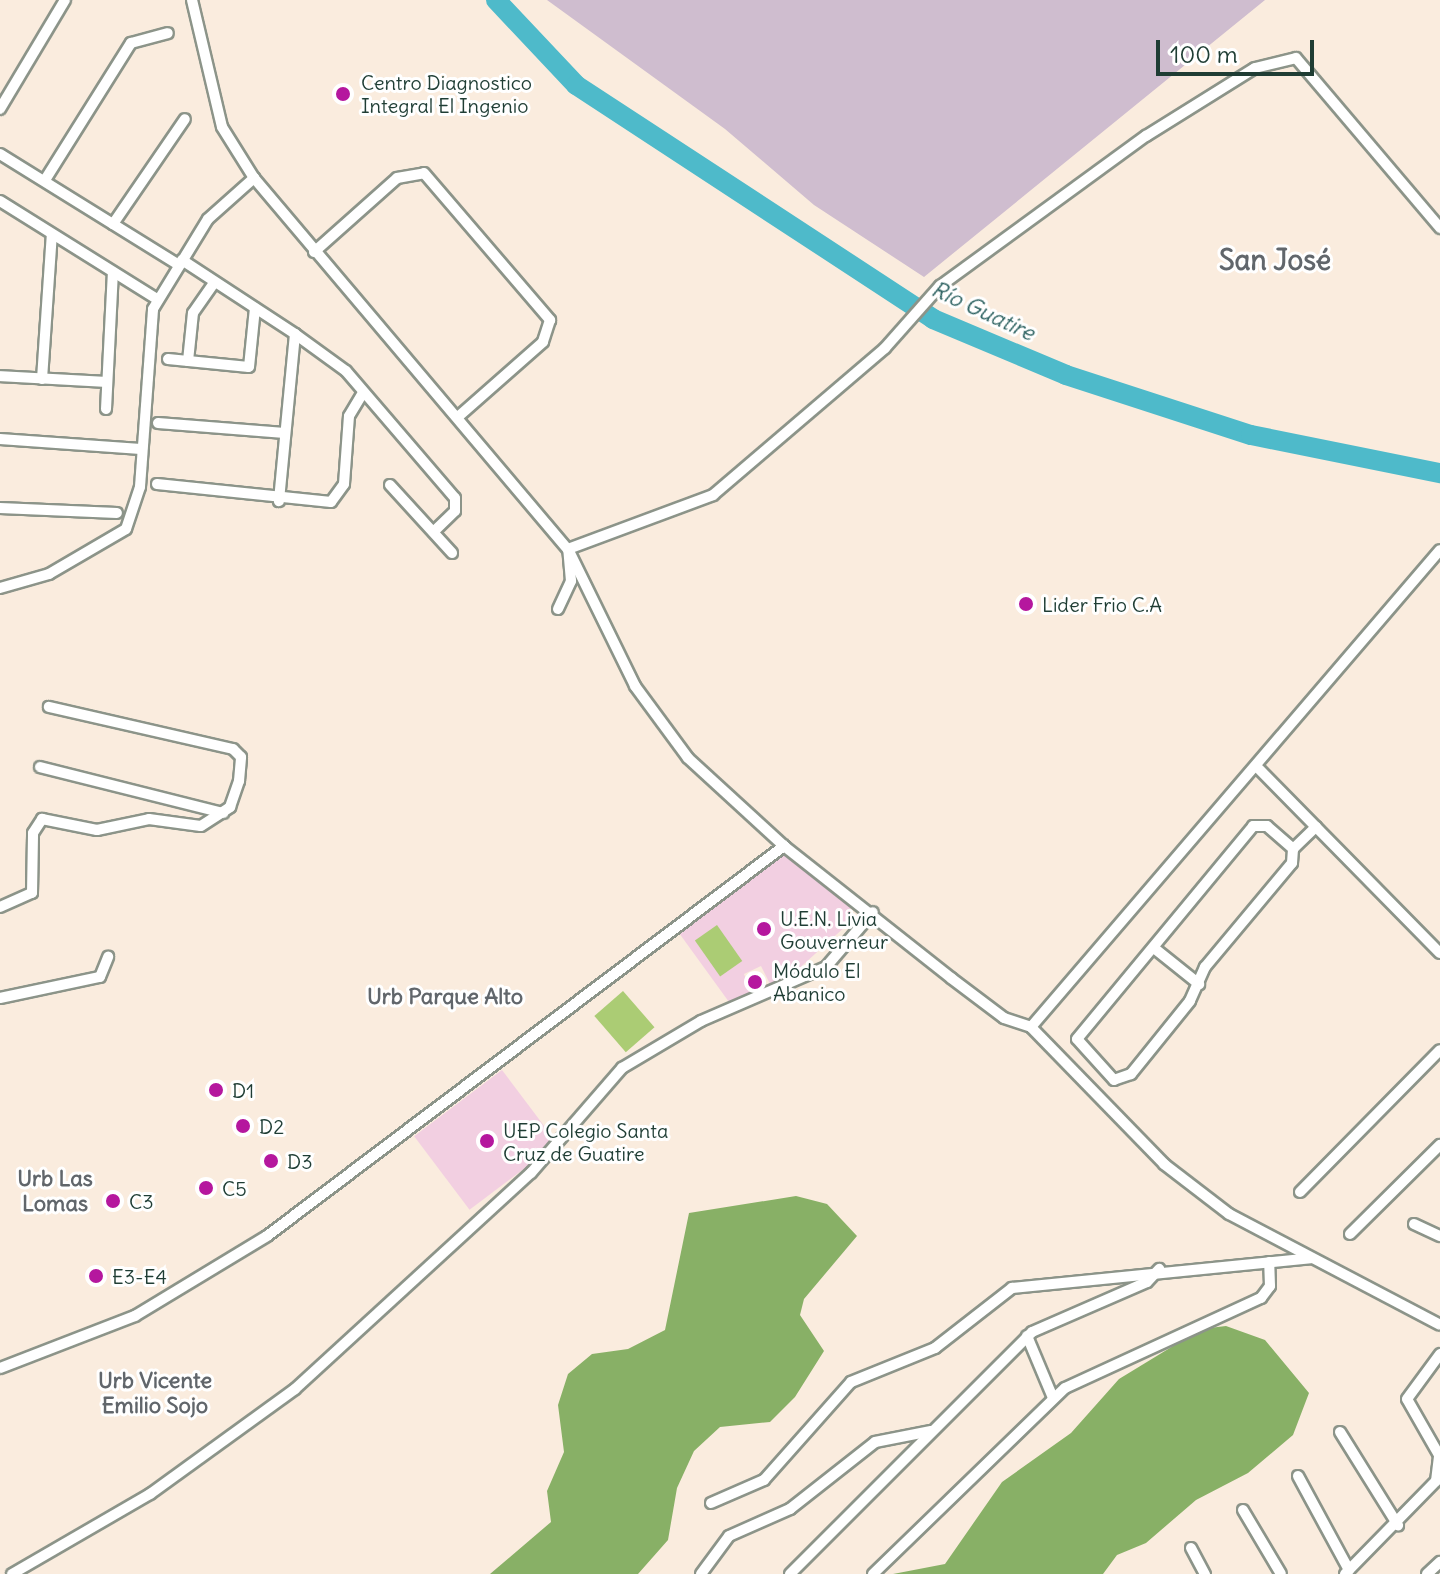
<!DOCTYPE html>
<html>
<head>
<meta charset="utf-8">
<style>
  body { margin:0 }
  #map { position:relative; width:1440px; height:1574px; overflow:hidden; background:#faecde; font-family:Delius,sans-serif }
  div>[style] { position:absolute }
  .built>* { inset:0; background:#f2cfe1; transform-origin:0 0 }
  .industrial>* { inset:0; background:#cfbdcf }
  .green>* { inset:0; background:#abcc74; transform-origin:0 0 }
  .forest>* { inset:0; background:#88b066 }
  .river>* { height:20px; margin:-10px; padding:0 10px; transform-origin:10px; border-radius:10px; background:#4ebaca }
  .roads { filter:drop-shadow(2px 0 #8c9489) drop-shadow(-2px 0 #8c9489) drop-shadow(0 2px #8c9489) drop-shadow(0 -2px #8c9489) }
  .minor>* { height:10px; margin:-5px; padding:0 5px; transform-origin:5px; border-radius:5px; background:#fff }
  .dots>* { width:22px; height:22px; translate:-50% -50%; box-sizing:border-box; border:4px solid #fff; border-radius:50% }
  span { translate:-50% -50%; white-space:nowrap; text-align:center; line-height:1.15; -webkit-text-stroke:6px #fff; paint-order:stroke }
  .poi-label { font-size:20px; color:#1f3d34 }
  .left { translate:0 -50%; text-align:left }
  .water-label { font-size:22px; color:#2d6261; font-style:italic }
  .neighbourhood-label { font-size:22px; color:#61666b; font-weight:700 }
  .district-label { font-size:28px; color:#61666b; font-weight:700 }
  .scale { position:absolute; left:1156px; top:40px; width:158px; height:36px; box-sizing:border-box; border:4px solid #1f3d34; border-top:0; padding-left:10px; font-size:24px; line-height:28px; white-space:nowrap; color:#1f3d34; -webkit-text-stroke:6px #fff; paint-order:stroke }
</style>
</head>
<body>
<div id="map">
  <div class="built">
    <div style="clip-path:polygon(785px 854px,851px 906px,847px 925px,794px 973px,770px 984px,761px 966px,744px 974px,751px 992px,729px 1002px,679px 933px)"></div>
    <div style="left:502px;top:1070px;width:92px;height:110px;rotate:53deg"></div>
  </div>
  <div class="industrial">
    <div style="clip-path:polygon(547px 0,1265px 0,924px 277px,814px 205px,725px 129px)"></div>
  </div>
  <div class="green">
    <div style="left:717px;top:925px;width:44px;height:27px;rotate:55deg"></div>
    <div style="left:623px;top:991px;width:48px;height:38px;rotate:49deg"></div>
  </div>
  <div class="forest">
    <div style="clip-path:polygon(796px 1196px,827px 1204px,857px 1236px,804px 1299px,800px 1315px,824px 1351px,795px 1397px,770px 1422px,720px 1427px,694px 1451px,677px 1488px,668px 1540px,638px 1574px,490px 1574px,551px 1522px,547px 1491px,564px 1452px,558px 1405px,568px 1374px,592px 1354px,628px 1349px,665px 1330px,689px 1213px)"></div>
    <div style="clip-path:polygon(1226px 1326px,1265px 1340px,1309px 1393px,1293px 1435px,1248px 1473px,1196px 1500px,1146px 1543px,1117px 1555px,1103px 1574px,893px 1574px,945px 1564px,1002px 1482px,1071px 1433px,1119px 1379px,1201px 1329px)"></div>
  </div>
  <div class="river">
    <div style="left:496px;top:0;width:117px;rotate:46.7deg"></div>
    <div style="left:576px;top:85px;width:427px;rotate:33.2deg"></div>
    <div style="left:933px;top:319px;width:144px;rotate:22.8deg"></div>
    <div style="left:1066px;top:375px;width:194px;rotate:18deg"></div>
    <div style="left:1251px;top:435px;width:193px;rotate:11.4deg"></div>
  </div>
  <div class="roads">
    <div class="minor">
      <div style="left:192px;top:0;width:130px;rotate:76.7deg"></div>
      <div style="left:222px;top:127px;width:60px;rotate:57.9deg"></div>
      <div style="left:254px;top:178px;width:486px;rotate:49.8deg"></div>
      <div style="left:568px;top:549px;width:153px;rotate:63.9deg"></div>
      <div style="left:635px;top:686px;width:89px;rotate:53.6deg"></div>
      <div style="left:688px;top:758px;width:130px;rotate:42.5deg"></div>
      <div style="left:784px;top:846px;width:213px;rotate:38.3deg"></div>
      <div style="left:951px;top:978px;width:66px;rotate:37deg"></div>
      <div style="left:1004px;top:1018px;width:28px;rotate:18deg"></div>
      <div style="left:1031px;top:1027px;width:191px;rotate:45.8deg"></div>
      <div style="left:1164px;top:1164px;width:82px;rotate:37.6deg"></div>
      <div style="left:1229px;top:1214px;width:238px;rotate:27.7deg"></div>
      <div style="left:0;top:109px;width:127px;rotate:-59.2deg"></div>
      <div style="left:0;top:154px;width:211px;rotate:31.8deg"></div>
      <div style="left:45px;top:180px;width:162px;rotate:-57.9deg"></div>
      <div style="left:131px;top:43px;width:38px;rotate:-15deg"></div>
      <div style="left:0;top:201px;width:185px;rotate:32deg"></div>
      <div style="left:113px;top:224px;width:127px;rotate:-55.6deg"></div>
      <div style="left:314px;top:252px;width:111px;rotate:-41.7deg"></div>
      <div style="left:397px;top:178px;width:27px;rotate:-10deg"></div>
      <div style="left:424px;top:173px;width:194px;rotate:49.4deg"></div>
      <div style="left:550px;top:320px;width:23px;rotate:108deg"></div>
      <div style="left:543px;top:342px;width:112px;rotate:138.6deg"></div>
      <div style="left:182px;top:260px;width:135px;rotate:33.2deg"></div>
      <div style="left:295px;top:334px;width:168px;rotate:95.5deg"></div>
      <div style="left:295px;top:334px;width:63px;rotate:36deg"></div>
      <div style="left:346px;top:371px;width:167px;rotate:49.4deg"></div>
      <div style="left:455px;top:498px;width:13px;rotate:90deg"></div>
      <div style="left:455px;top:511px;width:30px;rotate:136deg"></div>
      <div style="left:168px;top:359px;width:81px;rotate:5.6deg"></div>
      <div style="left:249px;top:367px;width:59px;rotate:-84.2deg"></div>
      <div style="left:188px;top:361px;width:48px;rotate:-84.1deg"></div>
      <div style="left:193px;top:313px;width:37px;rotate:-55deg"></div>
      <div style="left:0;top:376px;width:107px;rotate:3.2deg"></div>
      <div style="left:42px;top:379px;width:145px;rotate:-86.1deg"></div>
      <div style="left:106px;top:409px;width:137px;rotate:-87.1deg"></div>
      <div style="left:158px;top:423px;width:127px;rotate:4.5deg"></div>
      <div style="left:0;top:439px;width:141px;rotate:4.1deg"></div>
      <div style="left:157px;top:484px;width:175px;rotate:5.9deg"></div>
      <div style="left:331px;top:502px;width:22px;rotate:-54deg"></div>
      <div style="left:344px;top:484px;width:68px;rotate:-85.8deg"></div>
      <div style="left:349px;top:416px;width:27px;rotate:-59deg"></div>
      <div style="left:390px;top:485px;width:92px;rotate:47.6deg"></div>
      <div style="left:0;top:508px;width:117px;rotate:2.4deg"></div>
      <div style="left:0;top:588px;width:51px;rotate:-15.9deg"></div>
      <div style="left:49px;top:574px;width:89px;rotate:-30.3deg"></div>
      <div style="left:126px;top:529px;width:44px;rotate:-71.6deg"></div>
      <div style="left:140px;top:487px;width:178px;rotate:-85.8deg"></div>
      <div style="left:153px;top:309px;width:105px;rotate:-58.6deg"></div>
      <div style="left:208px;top:219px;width:62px;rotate:-41.7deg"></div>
      <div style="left:558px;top:609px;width:31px;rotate:-65deg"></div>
      <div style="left:571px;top:581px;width:32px;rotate:-95deg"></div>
      <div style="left:568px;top:549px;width:155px;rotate:-20.4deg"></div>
      <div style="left:713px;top:495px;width:226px;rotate:-40.5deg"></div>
      <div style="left:885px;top:348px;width:83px;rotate:-48.4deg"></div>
      <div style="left:940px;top:286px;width:255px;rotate:-36.1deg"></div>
      <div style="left:1146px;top:136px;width:128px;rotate:-32deg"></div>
      <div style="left:1255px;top:68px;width:42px;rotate:-13.7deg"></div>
      <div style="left:1296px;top:58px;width:223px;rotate:49.7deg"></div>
      <div style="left:40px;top:767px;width:189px;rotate:14.1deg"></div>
      <div style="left:1259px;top:769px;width:258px;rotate:45.5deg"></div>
      <div style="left:1253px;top:826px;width:14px"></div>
      <div style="left:1267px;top:826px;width:35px;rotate:41deg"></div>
      <div style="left:1293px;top:849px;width:14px;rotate:94deg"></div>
      <div style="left:1292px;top:863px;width:136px;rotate:129.9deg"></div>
      <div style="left:1205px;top:967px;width:37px;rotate:114deg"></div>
      <div style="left:1190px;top:1001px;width:94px;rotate:128.9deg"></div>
      <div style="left:1131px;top:1074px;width:18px;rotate:161deg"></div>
      <div style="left:1114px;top:1080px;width:55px;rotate:-132.1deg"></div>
      <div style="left:1077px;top:1039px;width:276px;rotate:-50.4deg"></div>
      <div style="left:1293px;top:849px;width:32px;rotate:-44deg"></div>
      <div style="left:0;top:907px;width:35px;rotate:-24deg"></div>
      <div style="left:32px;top:893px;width:60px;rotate:-89deg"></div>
      <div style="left:33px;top:833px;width:17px;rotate:-57deg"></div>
      <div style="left:42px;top:819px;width:56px;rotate:11.3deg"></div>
      <div style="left:97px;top:830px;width:53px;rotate:-11.9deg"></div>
      <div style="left:149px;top:819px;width:52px;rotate:7.7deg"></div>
      <div style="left:201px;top:826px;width:35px;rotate:-33deg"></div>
      <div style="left:230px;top:807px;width:28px;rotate:-71deg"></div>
      <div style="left:239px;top:781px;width:24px;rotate:-85deg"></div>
      <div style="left:241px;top:757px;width:11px;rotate:-135deg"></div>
      <div style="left:233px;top:749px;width:189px;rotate:-167.1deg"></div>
      <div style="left:1154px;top:948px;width:58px;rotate:38.7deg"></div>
      <div style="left:0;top:998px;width:102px;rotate:-11.9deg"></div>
      <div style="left:100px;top:977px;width:22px;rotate:-68deg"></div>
      <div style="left:1031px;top:1027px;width:628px;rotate:-49.39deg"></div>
      <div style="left:1300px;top:1192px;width:199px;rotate:-45.4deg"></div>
      <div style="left:1414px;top:1224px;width:29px;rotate:25deg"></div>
      <div style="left:1350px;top:1234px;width:127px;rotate:-44.7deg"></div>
      <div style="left:1027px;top:1336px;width:67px;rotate:67.2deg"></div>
      <div style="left:0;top:1368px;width:145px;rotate:-21.1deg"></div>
      <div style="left:135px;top:1316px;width:154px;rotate:-31.2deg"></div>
      <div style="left:267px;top:1236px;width:648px;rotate:-37.03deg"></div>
      <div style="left:1340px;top:1432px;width:110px;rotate:58.1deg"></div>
      <div style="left:1298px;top:1476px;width:107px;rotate:61.5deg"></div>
      <div style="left:711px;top:1503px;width:58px;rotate:-23.5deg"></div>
      <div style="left:764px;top:1480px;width:131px;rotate:-48.4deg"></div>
      <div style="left:851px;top:1382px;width:91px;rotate:-22deg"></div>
      <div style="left:935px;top:1348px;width:98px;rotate:-37.9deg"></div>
      <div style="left:1012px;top:1288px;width:300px;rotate:-5.7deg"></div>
      <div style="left:1243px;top:1510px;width:74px;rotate:59.3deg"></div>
      <div style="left:1191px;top:1548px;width:30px;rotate:62deg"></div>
      <div style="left:12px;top:1574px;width:160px;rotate:-30.1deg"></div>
      <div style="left:150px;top:1494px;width:179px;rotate:-35.9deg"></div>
      <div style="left:295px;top:1389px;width:320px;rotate:-42.5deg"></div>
      <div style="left:531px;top:1173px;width:139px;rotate:-49.1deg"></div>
      <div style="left:622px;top:1068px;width:92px;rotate:-30.7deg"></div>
      <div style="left:701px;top:1021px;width:136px;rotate:-23.4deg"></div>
      <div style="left:826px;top:967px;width:72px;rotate:-49.5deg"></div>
      <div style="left:701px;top:1574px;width:47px;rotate:-53.6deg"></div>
      <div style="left:729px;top:1536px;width:67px;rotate:-23.9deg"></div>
      <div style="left:790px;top:1509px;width:108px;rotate:-38.2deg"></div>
      <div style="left:875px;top:1442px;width:57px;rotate:-11.1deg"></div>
      <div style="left:790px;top:1574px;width:342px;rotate:-45deg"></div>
      <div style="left:1032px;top:1332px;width:125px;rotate:-23.5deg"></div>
      <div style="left:1147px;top:1282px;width:18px;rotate:-47deg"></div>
      <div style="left:873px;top:1574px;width:267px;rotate:-44.1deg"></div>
      <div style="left:1065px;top:1388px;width:216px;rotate:-24.7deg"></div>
      <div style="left:1261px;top:1298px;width:15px;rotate:-53deg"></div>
      <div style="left:1270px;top:1286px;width:24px;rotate:-92deg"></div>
      <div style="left:1345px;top:1574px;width:130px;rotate:-45.6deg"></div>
      <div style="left:1436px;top:1481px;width:26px;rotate:-83deg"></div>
      <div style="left:1439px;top:1455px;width:64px;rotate:-119.7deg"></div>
      <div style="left:1407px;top:1399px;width:56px;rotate:-53.7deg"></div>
      <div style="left:1427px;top:1574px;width:18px;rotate:-43deg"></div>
    </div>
  </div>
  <div class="dots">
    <div style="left:343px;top:94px;background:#b5179e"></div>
    <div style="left:1026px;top:604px;background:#b5179e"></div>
    <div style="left:764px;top:929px;background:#b5179e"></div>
    <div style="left:755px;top:982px;background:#b5179e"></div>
    <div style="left:216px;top:1090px;background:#b5179e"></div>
    <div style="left:243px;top:1126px;background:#b5179e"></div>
    <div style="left:487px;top:1141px;background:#b5179e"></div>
    <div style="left:271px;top:1161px;background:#b5179e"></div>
    <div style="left:206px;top:1188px;background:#b5179e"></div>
    <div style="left:113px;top:1201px;background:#b5179e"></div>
    <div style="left:96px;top:1276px;background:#b5179e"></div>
  </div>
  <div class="poi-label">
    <span class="left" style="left:361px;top:94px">Centro Diagnostico<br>Integral El Ingenio</span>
    <span class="left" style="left:1042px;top:604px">Lider Frio C.A</span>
    <span class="left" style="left:780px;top:930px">U.E.N. Livia<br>Gouverneur</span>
    <span class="left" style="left:773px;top:982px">Módulo El<br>Abanico</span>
    <span class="left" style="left:232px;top:1090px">D1</span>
    <span class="left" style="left:259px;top:1126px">D2</span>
    <span class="left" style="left:503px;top:1142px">UEP Colegio Santa<br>Cruz de Guatire</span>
    <span class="left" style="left:287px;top:1161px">D3</span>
    <span class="left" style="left:222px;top:1188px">C5</span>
    <span class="left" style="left:129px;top:1201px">C3</span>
    <span class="left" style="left:112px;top:1276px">E3-E4</span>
  </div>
  <div class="water-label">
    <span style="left:983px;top:311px;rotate:25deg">Río Guatire</span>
  </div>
  <div class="neighbourhood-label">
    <span style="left:445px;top:997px">Urb Parque Alto</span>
    <span style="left:55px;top:1191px">Urb Las<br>Lomas</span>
    <span style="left:155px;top:1393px">Urb Vicente<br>Emilio Sojo</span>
  </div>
  <div class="district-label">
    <span style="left:1275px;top:260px">San José</span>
  </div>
  <div class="scale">100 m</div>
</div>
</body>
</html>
